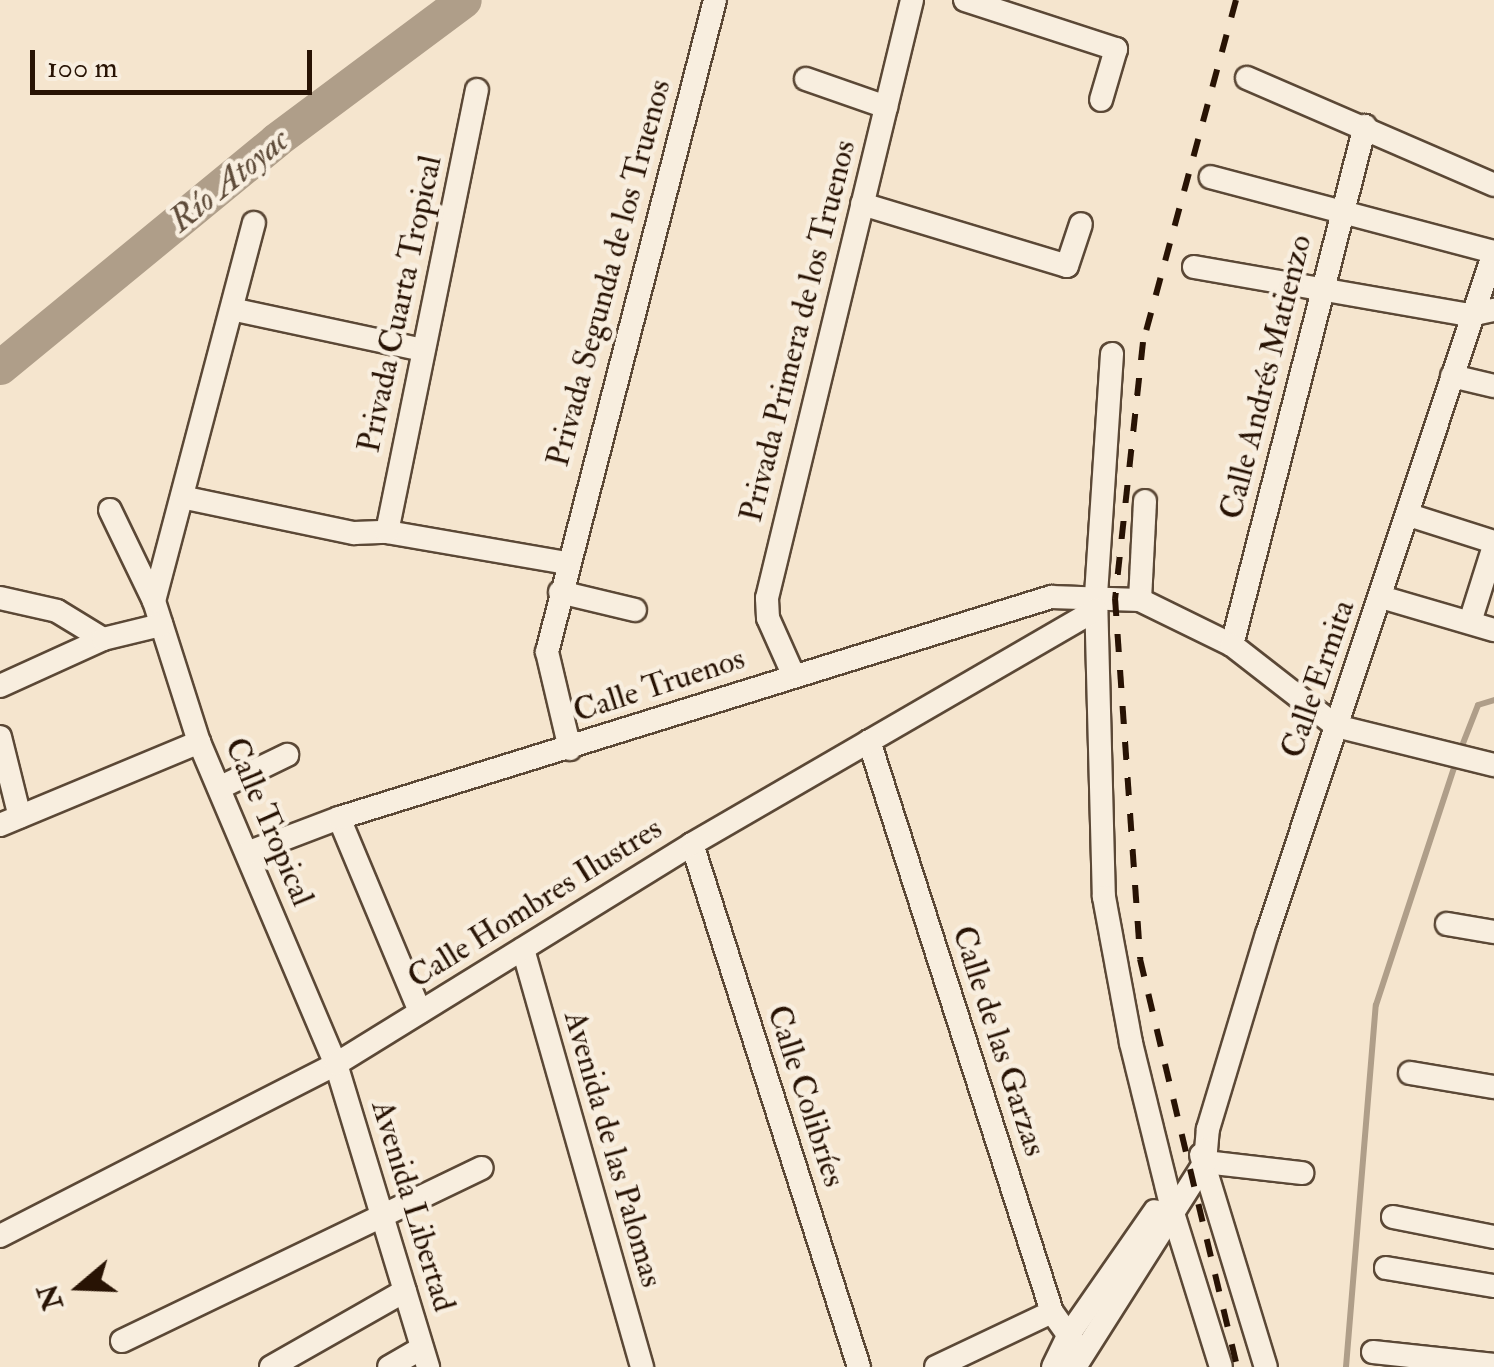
<!DOCTYPE html>
<html>
<head>
<meta charset="utf-8">
<style>
  body { margin:0 }
  #map { position:relative; width:1494px; height:1367px; overflow:hidden; background:#f5e5ce; font-family:"IM FELL Double Pica",serif }
  div>[style] { position:absolute }
  .stream>* { height:6px; margin:-3px; padding:0 3px; transform-origin:3px; border-radius:3px; background:#af9e89 }
  .river>* { height:35px; margin:-17.5px; padding:0 17.5px; transform-origin:17.5px; border-radius:17.5px; background:#af9e89 }
  .roads { filter:drop-shadow(2px 0 #5b4836) drop-shadow(-2px 0 #5b4836) drop-shadow(0 2px #5b4836) drop-shadow(0 -2px #5b4836) }
  .minor>* { height:22px; margin:-11px; padding:0 11px; transform-origin:11px; border-radius:11px; background:#f8eedf }
  .rail>* { height:6px; margin-top:-3px; transform-origin:0; background:repeating-linear-gradient(90deg,#281304 0 18px,transparent 0 36px) }
  span { translate:-50% -50%; white-space:nowrap; text-align:center; line-height:1.15; -webkit-text-stroke:9px #f8eedf; paint-order:stroke }
  .street-label { font-size:32px; color:#281304 }
  .water-label { font-size:35px; color:#5e4b39; font-style:italic }
  .north { position:absolute; left:30px; top:1237px; width:100px; height:100px; -webkit-text-stroke:8px #f8eedf; paint-order:stroke; rotate:251deg; font-size:28px; font-weight:700; line-height:40px; text-align:center; color:#281304 }
  .north::after { content:''; display:block; margin:auto; width:35px; height:45px; background:#281304; clip-path:polygon(50% 0,100% 100%,50% 72%,0 100%) }
  .scale { position:absolute; left:30px; top:50px; width:282px; height:45px; box-sizing:border-box; border:5px solid #281304; border-top:0; padding-left:12px; font-size:30px; line-height:35px; white-space:nowrap; color:#281304; -webkit-text-stroke:8px #f8eedf; paint-order:stroke }
</style>
</head>
<body>
<div id="map">
  <div class="stream">
    <div style="left:1460px;top:751px;width:49px;rotate:-68.6deg"></div>
    <div style="left:1478px;top:705px;width:17px;rotate:-17deg"></div>
    <div style="left:1346px;top:1367px;width:363px;rotate:-85.3deg"></div>
    <div style="left:1376px;top:1005px;width:256px;rotate:-71.8deg"></div>
  </div>
  <div class="river">
    <div style="left:0;top:367px;width:357px;rotate:-39.4deg"></div>
    <div style="left:276px;top:140px;width:234px;rotate:-36.7deg"></div>
  </div>
  <div class="roads">
    <div class="minor">
      <div style="left:965px;top:0;width:159px;rotate:18deg"></div>
      <div style="left:1116px;top:49px;width:53px;rotate:106.4deg"></div>
      <div style="left:1247px;top:78px;width:269px;rotate:23.4deg"></div>
      <div style="left:806px;top:79px;width:85px;rotate:19.3deg"></div>
      <div style="left:862px;top:204px;width:214px;rotate:16.8deg"></div>
      <div style="left:1067px;top:266px;width:44px;rotate:-71.6deg"></div>
      <div style="left:1194px;top:267px;width:280px;rotate:9.9deg"></div>
      <div style="left:1470px;top:315px;width:25px;rotate:-12deg"></div>
      <div style="left:236px;top:310px;width:191px;rotate:12.1deg"></div>
      <div style="left:1112px;top:354px;width:243px;rotate:93.8deg"></div>
      <div style="left:1096px;top:596px;width:301px;rotate:88.5deg"></div>
      <div style="left:1104px;top:897px;width:148px;rotate:79.5deg"></div>
      <div style="left:1131px;top:1043px;width:175px;rotate:76.1deg"></div>
      <div style="left:1173px;top:1213px;width:161px;rotate:72.7deg"></div>
      <div style="left:1452px;top:376px;width:43px;rotate:13.4deg"></div>
      <div style="left:186px;top:498px;width:172px;rotate:11.8deg"></div>
      <div style="left:354px;top:533px;width:33px;rotate:-2deg"></div>
      <div style="left:387px;top:532px;width:183px;rotate:9.8deg"></div>
      <div style="left:110px;top:510px;width:101px;rotate:64.2deg"></div>
      <div style="left:154px;top:601px;width:148px;rotate:72.3deg"></div>
      <div style="left:199px;top:742px;width:350px;rotate:67deg"></div>
      <div style="left:336px;top:1064px;width:317px;rotate:73.1deg"></div>
      <div style="left:1409px;top:515px;width:89px;rotate:17.6deg"></div>
      <div style="left:387px;top:532px;width:451px;rotate:-78.5deg"></div>
      <div style="left:560px;top:592px;width:77px;rotate:13.5deg"></div>
      <div style="left:1381px;top:597px;width:118px;rotate:16.3deg"></div>
      <div style="left:0;top:598px;width:58px;rotate:12.8deg"></div>
      <div style="left:57px;top:611px;width:54px;rotate:31.3deg"></div>
      <div style="left:1140px;top:600px;width:99px;rotate:-87.1deg"></div>
      <div style="left:154px;top:601px;width:391px;rotate:-75.2deg"></div>
      <div style="left:1470px;top:622px;width:80px;rotate:-72.5deg"></div>
      <div style="left:1232px;top:645px;width:536px;rotate:-75.63deg"></div>
      <div style="left:793px;top:674px;width:61px;rotate:-114.1deg"></div>
      <div style="left:768px;top:618px;width:20px;rotate:-93deg"></div>
      <div style="left:767px;top:598px;width:615px;rotate:-76.37deg"></div>
      <div style="left:0;top:686px;width:113px;rotate:-24.5deg"></div>
      <div style="left:103px;top:639px;width:60px;rotate:-13.6deg"></div>
      <div style="left:0;top:737px;width:82px;rotate:76deg"></div>
      <div style="left:869px;top:741px;width:600px;rotate:72.23deg"></div>
      <div style="left:1052px;top:1312px;width:52px;rotate:54.5deg"></div>
      <div style="left:570px;top:749px;width:100px;rotate:-103.3deg"></div>
      <div style="left:547px;top:652px;width:673px;rotate:-75.55deg"></div>
      <div style="left:219px;top:788px;width:76px;rotate:-25.9deg"></div>
      <div style="left:339px;top:818px;width:210px;rotate:67.3deg"></div>
      <div style="left:0;top:825px;width:216px;rotate:-22.6deg"></div>
      <div style="left:692px;top:844px;width:549px;rotate:72.29deg"></div>
      <div style="left:247px;top:853px;width:98px;rotate:-20.8deg"></div>
      <div style="left:339px;top:818px;width:746px;rotate:-17.24deg"></div>
      <div style="left:1051px;top:597px;width:89px;rotate:1.9deg"></div>
      <div style="left:1140px;top:600px;width:102px;rotate:26.1deg"></div>
      <div style="left:1232px;top:645px;width:132px;rotate:37.9deg"></div>
      <div style="left:1336px;top:726px;width:163px;rotate:13.9deg"></div>
      <div style="left:1447px;top:924px;width:48px;rotate:9.7deg"></div>
      <div style="left:523px;top:949px;width:435px;rotate:74.1deg"></div>
      <div style="left:1410px;top:1073px;width:85px;rotate:9.5deg"></div>
      <div style="left:1201px;top:1155px;width:222px;rotate:73deg"></div>
      <div style="left:1205px;top:1162px;width:98px;rotate:6.5deg"></div>
      <div style="left:1393px;top:1217px;width:103px;rotate:11.2deg"></div>
      <div style="left:0;top:1236px;width:377px;rotate:-27.1deg"></div>
      <div style="left:336px;top:1064px;width:418px;rotate:-31.7deg"></div>
      <div style="left:692px;top:844px;width:467px;rotate:-30.1deg"></div>
      <div style="left:1386px;top:1268px;width:109px;rotate:9.5deg"></div>
      <div style="left:122px;top:1341px;width:399px;rotate:-25.7deg"></div>
      <div style="left:1373px;top:1352px;width:122px;rotate:6.1deg"></div>
      <div style="left:271px;top:1367px;width:154px;rotate:-29.6deg"></div>
      <div style="left:389px;top:1367px;width:38px;rotate:-30deg"></div>
      <div style="left:936px;top:1367px;width:128px;rotate:-25.4deg"></div>
      <div style="left:1053px;top:1367px;width:34px;rotate:-64deg"></div>
      <div style="left:1068px;top:1336px;width:152px;rotate:-55.2deg"></div>
      <div style="left:1075px;top:1367px;width:243px;rotate:-57.6deg"></div>
      <div style="left:1205px;top:1162px;width:33px;rotate:-85deg"></div>
      <div style="left:1208px;top:1129px;width:204px;rotate:-73.2deg"></div>
      <div style="left:1267px;top:934px;width:719px;rotate:-71.59deg"></div>
      <div style="left:1494px;top:252px;width:293px;rotate:-165.2deg"></div>
    </div>
  </div>
  <div class="rail">
    <div style="left:1236px;top:0;width:354px;rotate:105.2deg"></div>
    <div style="left:1143px;top:342px;width:258px;rotate:96.2deg"></div>
    <div style="left:1115px;top:598px;width:362px;rotate:86deg"></div>
    <div style="left:1140px;top:959px;width:419px;rotate:76.6deg"></div>
  </div>
  <div class="street-label">
    <span style="left:609px;top:273px;rotate:-75deg">Privada Segunda de los Truenos</span>
    <span style="left:400px;top:304px;rotate:-78deg">Privada Cuarta Tropical</span>
    <span style="left:798px;top:331px;rotate:-76deg">Privada Primera de los Truenos</span>
    <span style="left:1266px;top:377px;rotate:-76deg">Calle Andrés Matienzo</span>
    <span style="left:1318px;top:679px;rotate:-71deg">Calle Ermita</span>
    <span style="left:659px;top:685px;rotate:-18deg">Calle Truenos</span>
    <span style="left:269px;top:822px;rotate:67deg">Calle Tropical</span>
    <span style="left:535px;top:903px;rotate:-32deg">Calle Hombres Ilustres</span>
    <span style="left:999px;top:1041px;rotate:72deg">Calle de las Garzas</span>
    <span style="left:806px;top:1096px;rotate:72deg">Calle Colibríes</span>
    <span style="left:613px;top:1149px;rotate:74deg">Avenida de las Palomas</span>
    <span style="left:413px;top:1206px;rotate:73deg">Avenida Libertad</span>
  </div>
  <div class="water-label">
    <span style="left:229px;top:180px;rotate:-39deg">Río Atoyac</span>
  </div>
  <div class="north">N</div>
  <div class="scale">100 m</div>
</div>
</body>
</html>
